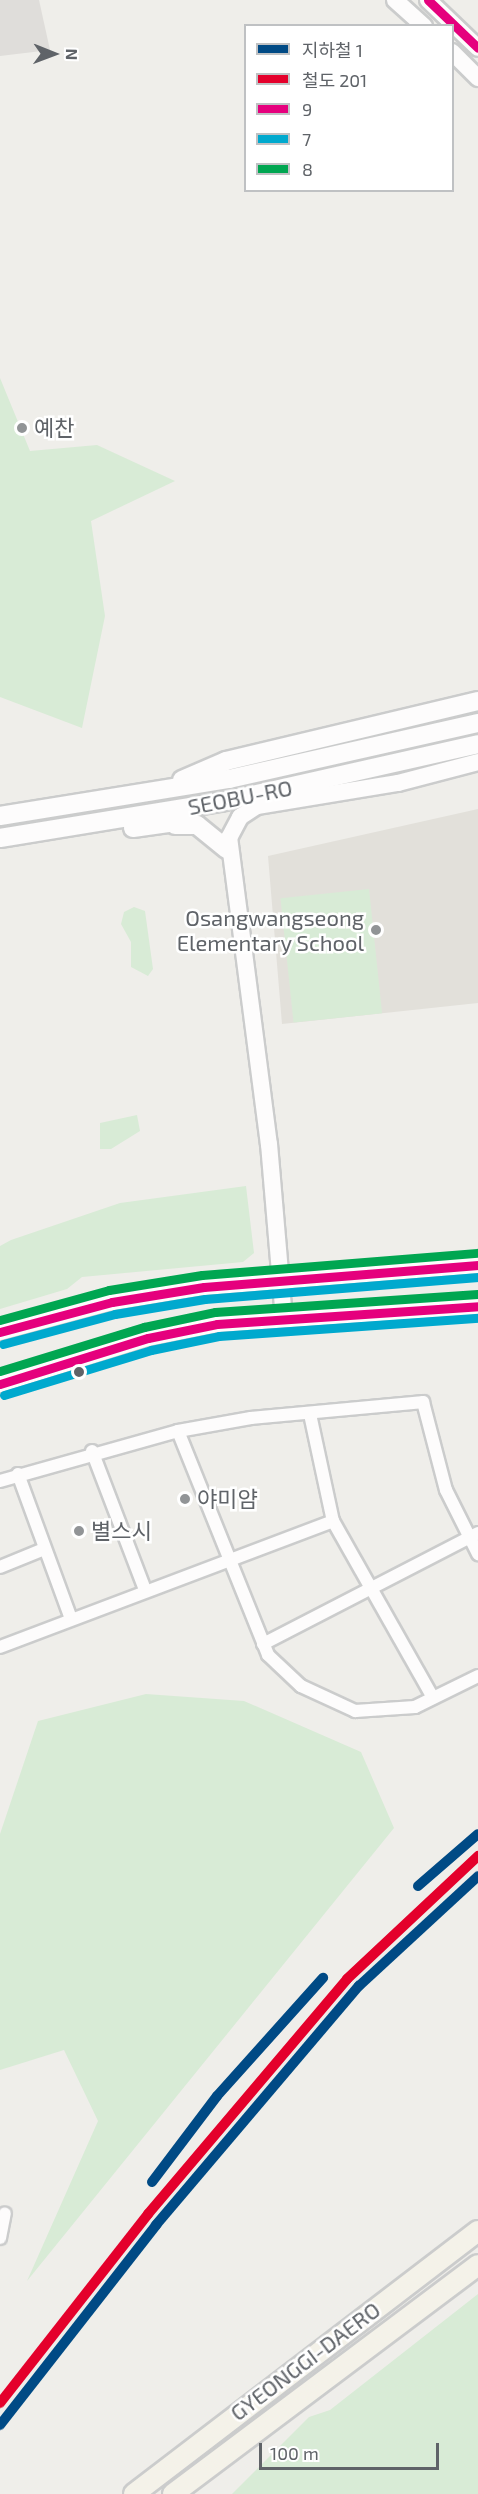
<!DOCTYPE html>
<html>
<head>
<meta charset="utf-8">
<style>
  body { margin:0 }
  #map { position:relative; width:478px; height:2494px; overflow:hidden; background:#efeeea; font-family:"Exo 2","Noto Sans KR",sans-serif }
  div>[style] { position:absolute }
  .industrial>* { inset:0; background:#dfddda }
  .education>* { inset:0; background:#e2e0da }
  .green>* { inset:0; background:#d8ebd6; transform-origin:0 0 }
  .roads { filter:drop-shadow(2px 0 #cbcccc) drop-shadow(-2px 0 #cbcccc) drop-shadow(0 2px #cbcccc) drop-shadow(0 -2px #cbcccc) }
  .minor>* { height:12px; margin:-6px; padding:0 6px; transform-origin:6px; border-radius:6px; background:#fdfcfc }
  .tertiary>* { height:16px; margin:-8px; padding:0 8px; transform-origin:8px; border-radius:8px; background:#fdfcfc }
  .secondary>* { height:18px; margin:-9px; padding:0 9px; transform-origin:9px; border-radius:9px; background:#fdfcfc }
  .primary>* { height:20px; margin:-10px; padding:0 10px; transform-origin:10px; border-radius:10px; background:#f4f2e9 }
  .bus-1>* { height:9px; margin:-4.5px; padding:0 4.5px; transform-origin:4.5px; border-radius:4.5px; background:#e5007d }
  .bus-2>* { height:9px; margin:-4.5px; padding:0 4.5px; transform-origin:4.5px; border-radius:4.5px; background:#00a9ce }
  .bus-3>* { height:9px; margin:-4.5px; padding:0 4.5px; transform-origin:4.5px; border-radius:4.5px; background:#00a651 }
  .rail-1>* { height:10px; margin:-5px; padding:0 5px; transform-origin:5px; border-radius:5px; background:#e4002b }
  .metro-1>* { height:10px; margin:-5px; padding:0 5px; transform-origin:5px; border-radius:5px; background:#004a85 }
  .dots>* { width:16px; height:16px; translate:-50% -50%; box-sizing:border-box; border:3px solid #fff; border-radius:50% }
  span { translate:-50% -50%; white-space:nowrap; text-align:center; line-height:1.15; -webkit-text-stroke:5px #fff; paint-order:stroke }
  .poi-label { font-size:22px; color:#5f6368 }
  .left { translate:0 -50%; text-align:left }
  .right { translate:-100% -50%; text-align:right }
  .street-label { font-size:22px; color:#5f6368 }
  .legend { position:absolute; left:244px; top:24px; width:210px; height:168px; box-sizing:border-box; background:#fff; border:2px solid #bfc1c3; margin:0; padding:8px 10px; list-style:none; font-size:18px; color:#5f6368 }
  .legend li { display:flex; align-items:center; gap:12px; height:30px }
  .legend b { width:30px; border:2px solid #bfc1c3 }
  .north { position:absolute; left:24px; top:24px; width:60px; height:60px; -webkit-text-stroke:4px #fff; paint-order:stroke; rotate:91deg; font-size:16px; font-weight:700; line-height:24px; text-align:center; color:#5f6368 }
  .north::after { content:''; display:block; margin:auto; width:21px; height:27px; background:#5f6368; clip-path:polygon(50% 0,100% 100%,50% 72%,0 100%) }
  .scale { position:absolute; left:259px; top:2443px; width:180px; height:27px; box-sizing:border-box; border:3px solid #5f6368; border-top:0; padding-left:8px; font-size:18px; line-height:21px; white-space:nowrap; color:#5f6368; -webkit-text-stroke:4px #fff; paint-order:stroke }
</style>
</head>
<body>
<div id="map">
  <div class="industrial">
    <div style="clip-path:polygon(0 0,39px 0,50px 50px,0 56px)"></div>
  </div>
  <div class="education">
    <div style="clip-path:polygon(478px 809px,478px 1003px,282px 1024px,268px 856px)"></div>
  </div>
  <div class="green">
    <div style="clip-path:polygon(0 378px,30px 451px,97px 445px,175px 481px,91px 521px,105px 616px,82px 728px,0 697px)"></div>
    <div style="left:369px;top:889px;width:125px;height:89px;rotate:84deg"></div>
    <div style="clip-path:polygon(134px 907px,145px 911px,153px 969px,148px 976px,131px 967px,131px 942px,121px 924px,124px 912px)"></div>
    <div style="clip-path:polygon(137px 1115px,140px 1131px,111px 1149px,100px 1149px,100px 1123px)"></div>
    <div style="clip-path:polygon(246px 1186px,254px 1253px,243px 1262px,82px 1277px,67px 1289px,0 1309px,0 1246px,11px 1240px,120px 1203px)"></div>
    <div style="clip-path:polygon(146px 1694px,244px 1701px,361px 1752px,394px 1828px,27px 2281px,98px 2121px,64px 2050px,0 2070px,0 1834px,38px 1721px)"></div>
    <div style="clip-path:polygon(478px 2294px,478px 2494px,232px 2494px,309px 2417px,330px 2410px)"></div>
  </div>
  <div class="roads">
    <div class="minor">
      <div style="left:310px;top:1414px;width:109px;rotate:77.9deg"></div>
      <div style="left:333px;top:1521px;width:203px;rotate:60.5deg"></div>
      <div style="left:178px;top:1431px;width:241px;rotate:68.1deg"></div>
      <div style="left:268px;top:1655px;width:45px;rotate:43.2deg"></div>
      <div style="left:301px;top:1686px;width:60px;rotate:24.8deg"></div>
      <div style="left:355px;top:1711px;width:60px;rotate:-3.8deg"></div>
      <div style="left:415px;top:1707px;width:70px;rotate:-26.2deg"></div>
      <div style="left:92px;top:1451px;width:149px;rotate:69.1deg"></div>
      <div style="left:18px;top:1474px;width:154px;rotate:69.9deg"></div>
      <div style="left:0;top:1481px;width:185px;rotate:-15.7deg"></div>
      <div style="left:178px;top:1431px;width:74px;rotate:-10.1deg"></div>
      <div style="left:251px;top:1418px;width:173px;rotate:-5.3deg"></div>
      <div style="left:423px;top:1402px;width:91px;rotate:75.4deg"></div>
      <div style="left:446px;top:1490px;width:72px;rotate:63.4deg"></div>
      <div style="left:0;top:1567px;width:48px;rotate:-22.2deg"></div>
      <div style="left:263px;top:1644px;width:242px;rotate:-27.3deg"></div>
      <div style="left:0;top:1647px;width:356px;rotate:-20.7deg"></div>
      <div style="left:0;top:2238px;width:25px;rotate:-79deg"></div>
    </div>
    <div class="tertiary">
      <div style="left:395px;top:0;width:39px;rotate:42deg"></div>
      <div style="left:428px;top:0;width:69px;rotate:43.8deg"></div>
      <div style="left:452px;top:52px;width:37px;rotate:45deg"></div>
      <div style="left:284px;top:1319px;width:175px;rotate:-94.9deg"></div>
      <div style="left:269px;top:1145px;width:310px;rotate:-97.4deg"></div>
      <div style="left:229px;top:838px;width:24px;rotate:-62deg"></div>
      <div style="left:240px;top:817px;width:20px;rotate:-33deg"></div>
      <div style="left:257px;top:806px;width:143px;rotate:-9.3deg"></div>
      <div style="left:398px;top:783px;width:83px;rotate:-14.7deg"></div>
      <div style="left:0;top:1332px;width:116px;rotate:-15deg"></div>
      <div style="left:112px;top:1302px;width:93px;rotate:-9.3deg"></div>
      <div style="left:204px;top:1287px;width:275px;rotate:-4.6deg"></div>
      <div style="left:0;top:1384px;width:155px;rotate:-17.3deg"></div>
      <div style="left:148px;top:1338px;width:70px;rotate:-11.5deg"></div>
      <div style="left:217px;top:1324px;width:262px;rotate:-3.9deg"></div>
    </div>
    <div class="secondary">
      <div style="left:182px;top:780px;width:48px;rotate:-23.4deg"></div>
      <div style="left:226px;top:761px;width:259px;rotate:-13.4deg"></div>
      <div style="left:0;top:816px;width:232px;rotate:-9.2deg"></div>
      <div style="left:229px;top:779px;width:255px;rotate:-12.7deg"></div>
      <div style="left:175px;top:825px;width:22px"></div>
      <div style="left:197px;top:825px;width:38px;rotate:39deg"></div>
      <div style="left:133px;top:828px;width:57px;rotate:-8.1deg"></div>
      <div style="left:0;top:838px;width:224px;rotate:-9.3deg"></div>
      <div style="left:221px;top:802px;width:263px;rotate:-12.7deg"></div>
    </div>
    <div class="primary">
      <div style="left:134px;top:2494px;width:433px;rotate:-37.4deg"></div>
      <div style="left:173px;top:2494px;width:381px;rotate:-36.9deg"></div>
    </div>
  </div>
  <div class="bus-1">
    <div style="left:428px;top:0;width:69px;rotate:43.8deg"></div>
    <div style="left:0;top:1332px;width:116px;rotate:-15deg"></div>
    <div style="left:112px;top:1302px;width:93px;rotate:-9.3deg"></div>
    <div style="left:204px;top:1287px;width:275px;rotate:-4.6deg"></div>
    <div style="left:0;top:1384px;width:155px;rotate:-17.3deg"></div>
    <div style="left:148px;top:1338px;width:70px;rotate:-11.5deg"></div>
    <div style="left:217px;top:1324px;width:262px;rotate:-3.9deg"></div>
  </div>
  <div class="bus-2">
    <div style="left:3px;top:1344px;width:116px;rotate:-15deg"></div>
    <div style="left:115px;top:1314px;width:91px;rotate:-9.5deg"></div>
    <div style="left:205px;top:1299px;width:274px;rotate:-4.6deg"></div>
    <div style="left:4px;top:1395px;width:154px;rotate:-17deg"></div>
    <div style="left:151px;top:1350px;width:69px;rotate:-11.6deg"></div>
    <div style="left:219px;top:1336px;width:260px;rotate:-4deg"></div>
  </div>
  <div class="bus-3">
    <div style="left:0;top:1320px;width:113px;rotate:-15.4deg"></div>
    <div style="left:109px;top:1290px;width:94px;rotate:-9.2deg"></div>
    <div style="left:202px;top:1275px;width:276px;rotate:-4.6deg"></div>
    <div style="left:0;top:1371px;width:151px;rotate:-17deg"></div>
    <div style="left:144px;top:1327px;width:73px;rotate:-11.9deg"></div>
    <div style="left:215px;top:1312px;width:263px;rotate:-3.9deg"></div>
  </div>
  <div class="rail-1">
    <div style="left:0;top:2403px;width:240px;rotate:-51.9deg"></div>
    <div style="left:148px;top:2214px;width:308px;rotate:-49.7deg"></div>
    <div style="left:347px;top:1979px;width:180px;rotate:-43.2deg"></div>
  </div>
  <div class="metro-1">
    <div style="left:418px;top:1886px;width:79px;rotate:-40.9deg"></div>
    <div style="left:152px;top:2182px;width:108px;rotate:-52.9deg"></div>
    <div style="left:217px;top:2096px;width:159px;rotate:-48.1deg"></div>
    <div style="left:0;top:2425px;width:254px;rotate:-52deg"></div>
    <div style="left:156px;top:2225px;width:314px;rotate:-49.7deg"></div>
    <div style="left:359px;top:1986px;width:162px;rotate:-42.7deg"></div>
  </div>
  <div class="dots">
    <div style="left:22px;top:428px;background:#919496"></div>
    <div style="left:376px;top:930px;background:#919496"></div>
    <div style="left:79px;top:1372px;background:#5f6368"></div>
    <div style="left:185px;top:1499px;background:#919496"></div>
    <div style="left:79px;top:1531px;background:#919496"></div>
  </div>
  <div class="poi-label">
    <span class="left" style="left:34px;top:428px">예찬</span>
    <span class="right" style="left:364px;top:930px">Osangwangseong<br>Elementary School</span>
    <span class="left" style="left:197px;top:1499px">야미얌</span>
    <span class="left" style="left:91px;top:1531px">별스시</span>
  </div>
  <div class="street-label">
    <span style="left:240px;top:797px;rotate:-11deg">SEOBU-RO</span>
    <span style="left:305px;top:2361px;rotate:-37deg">GYEONGGI-DAERO</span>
  </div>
  <ul class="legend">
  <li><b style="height:8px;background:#004a85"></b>지하철 1</li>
  <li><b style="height:8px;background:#e4002b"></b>철도 201</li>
  <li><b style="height:8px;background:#e5007d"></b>9</li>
  <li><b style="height:8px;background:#00a9ce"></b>7</li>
  <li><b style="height:8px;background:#00a651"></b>8</li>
  </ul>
  <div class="north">N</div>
  <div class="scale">100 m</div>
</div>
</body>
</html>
